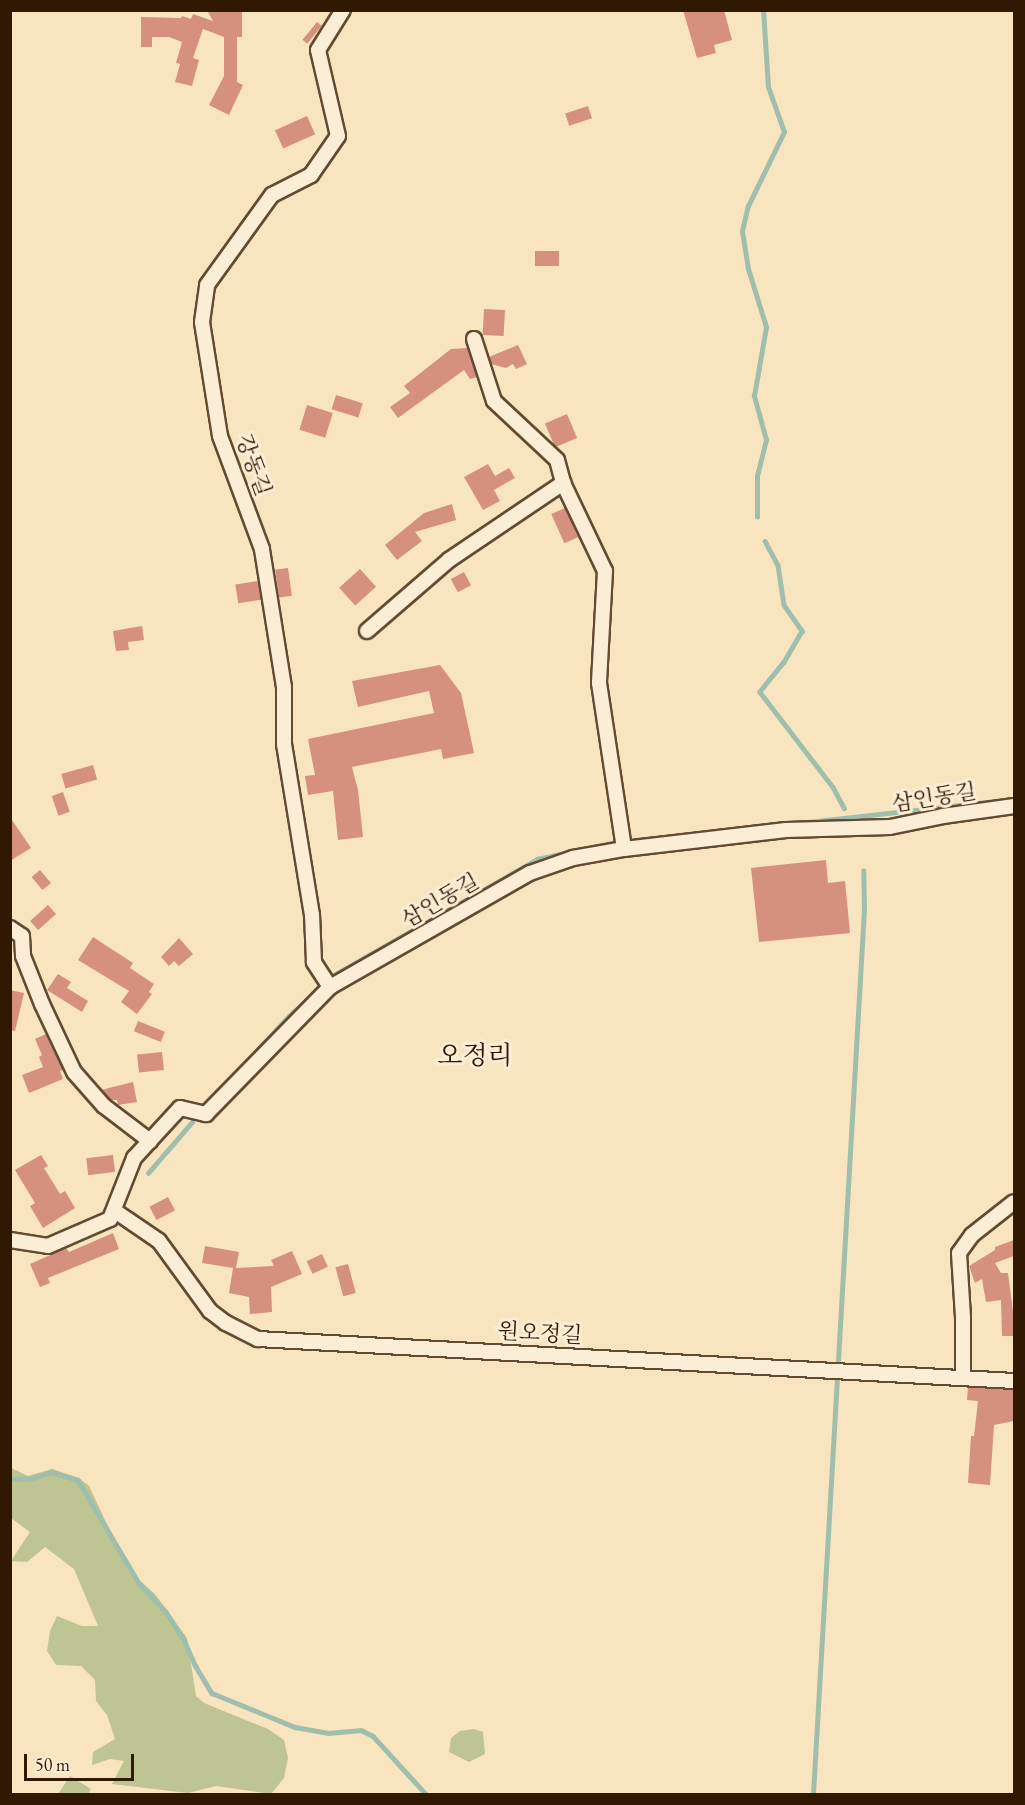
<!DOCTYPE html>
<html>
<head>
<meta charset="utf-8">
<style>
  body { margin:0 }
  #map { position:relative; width:1025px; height:1805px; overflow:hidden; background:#f9e4c0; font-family:"EB Garamond","Noto Serif KR",serif }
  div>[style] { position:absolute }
  .green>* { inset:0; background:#bec492 }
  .stream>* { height:4.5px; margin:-2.25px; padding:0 2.25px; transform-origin:2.25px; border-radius:2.25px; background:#9fbfac }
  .building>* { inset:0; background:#d6907f; transform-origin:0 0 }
  .roads { filter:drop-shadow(2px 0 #634b32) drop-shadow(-2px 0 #634b32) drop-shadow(0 2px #634b32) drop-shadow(0 -2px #634b32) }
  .street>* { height:14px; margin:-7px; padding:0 7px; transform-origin:7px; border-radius:7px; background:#fbedd6 }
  span { translate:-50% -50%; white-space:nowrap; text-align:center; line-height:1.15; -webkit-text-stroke:6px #fbedd6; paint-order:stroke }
  .street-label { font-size:22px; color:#311803 }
  .quarter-label { font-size:26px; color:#311803 }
  .frame { position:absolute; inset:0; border:12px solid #311803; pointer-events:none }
  .scale { position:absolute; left:24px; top:1754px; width:110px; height:27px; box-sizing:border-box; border:3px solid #311803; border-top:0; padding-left:8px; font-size:18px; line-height:21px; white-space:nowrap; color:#311803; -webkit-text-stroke:4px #fbedd6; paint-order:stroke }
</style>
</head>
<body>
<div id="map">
  <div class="green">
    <div style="clip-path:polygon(11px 1468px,28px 1476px,52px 1469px,79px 1478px,89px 1486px,129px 1571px,155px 1594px,187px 1638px,196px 1696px,204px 1703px,268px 1729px,284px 1740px,288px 1758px,284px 1778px,271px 1794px,216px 1786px,188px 1793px,112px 1784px,124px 1761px,110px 1759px,92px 1765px,93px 1752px,115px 1739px,107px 1715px,96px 1701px,95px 1680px,81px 1666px,56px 1665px,47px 1651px,50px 1631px,57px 1616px,82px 1626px,98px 1626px,74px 1569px,45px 1547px,27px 1562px,11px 1561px,30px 1532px,11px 1518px)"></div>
    <div style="clip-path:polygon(474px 1729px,483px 1732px,485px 1754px,469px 1762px,449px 1752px,451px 1738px,460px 1731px)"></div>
    <div style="clip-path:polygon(70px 1776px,91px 1789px,88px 1794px,58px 1794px)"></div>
  </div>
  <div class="stream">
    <div style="left:757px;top:517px;width:41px;rotate:-90deg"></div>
    <div style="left:757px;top:476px;width:37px;rotate:-76deg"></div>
    <div style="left:766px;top:440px;width:46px;rotate:-105.3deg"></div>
    <div style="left:754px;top:396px;width:70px;rotate:-80.1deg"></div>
    <div style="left:766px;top:327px;width:61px;rotate:-107.2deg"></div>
    <div style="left:748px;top:269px;width:38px;rotate:-99deg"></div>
    <div style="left:742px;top:231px;width:26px;rotate:-77deg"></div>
    <div style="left:748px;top:206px;width:82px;rotate:-64.1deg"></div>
    <div style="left:784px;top:132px;width:48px;rotate:-109.6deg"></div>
    <div style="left:768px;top:87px;width:77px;rotate:-93.7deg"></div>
    <div style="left:765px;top:541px;width:27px;rotate:62deg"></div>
    <div style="left:778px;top:565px;width:40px;rotate:81.5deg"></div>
    <div style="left:784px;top:605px;width:32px;rotate:55deg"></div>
    <div style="left:802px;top:631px;width:36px;rotate:120deg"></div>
    <div style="left:784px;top:662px;width:38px;rotate:129deg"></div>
    <div style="left:760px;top:692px;width:120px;rotate:52.5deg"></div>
    <div style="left:833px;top:787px;width:24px;rotate:62deg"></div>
    <div style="left:790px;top:824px;width:225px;rotate:-6.4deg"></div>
    <div style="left:635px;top:840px;width:60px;rotate:-5.7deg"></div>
    <div style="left:334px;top:975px;width:234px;rotate:-29.7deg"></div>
    <div style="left:537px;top:859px;width:76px;rotate:-12.2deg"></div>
    <div style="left:210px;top:1101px;width:116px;rotate:-47.1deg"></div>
    <div style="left:289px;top:1016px;width:39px;rotate:-42deg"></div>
    <div style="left:148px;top:1173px;width:67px;rotate:-49.2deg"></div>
    <div style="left:10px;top:1479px;width:23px;rotate:-2deg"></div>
    <div style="left:33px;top:1478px;width:20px;rotate:-18deg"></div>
    <div style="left:52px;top:1472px;width:27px;rotate:17deg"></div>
    <div style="left:78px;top:1480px;width:120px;rotate:59.4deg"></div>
    <div style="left:139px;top:1583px;width:40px;rotate:47deg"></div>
    <div style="left:166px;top:1612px;width:33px;rotate:57deg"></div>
    <div style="left:184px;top:1640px;width:27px;rotate:66deg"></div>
    <div style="left:195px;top:1665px;width:33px;rotate:59deg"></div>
    <div style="left:212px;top:1693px;width:90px;rotate:22.3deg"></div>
    <div style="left:295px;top:1727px;width:34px;rotate:10deg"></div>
    <div style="left:328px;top:1733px;width:33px;rotate:-5deg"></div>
    <div style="left:361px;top:1730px;width:13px;rotate:27deg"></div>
    <div style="left:373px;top:1736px;width:79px;rotate:47.6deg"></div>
    <div style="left:813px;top:1794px;width:885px;rotate:-86.7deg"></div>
    <div style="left:864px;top:910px;width:39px;rotate:-91deg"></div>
  </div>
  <div class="building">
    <div style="clip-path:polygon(207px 10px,242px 10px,242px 37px,237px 37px,237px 82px,243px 85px,229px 115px,209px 105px,224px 76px,224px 37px,203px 29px,193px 58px,199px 60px,192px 86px,175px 82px,180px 64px,176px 63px,182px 42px,169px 37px,152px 37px,152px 47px,141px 47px,141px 17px,181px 18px,182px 16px,191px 19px,193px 14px,213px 21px)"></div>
    <div style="clip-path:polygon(683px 10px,724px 10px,732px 40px,714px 45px,716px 53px,697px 58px)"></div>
    <div style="left:317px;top:22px;width:6px;height:23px;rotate:39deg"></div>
    <div style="left:588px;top:106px;width:13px;height:24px;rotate:72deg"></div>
    <div style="left:307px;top:116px;width:20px;height:35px;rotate:66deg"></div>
    <div style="left:535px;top:251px;width:24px;height:15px"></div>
    <div style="left:484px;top:309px;width:21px;height:26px;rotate:3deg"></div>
    <div style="clip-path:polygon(518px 345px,527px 364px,516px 369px,513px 364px,506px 368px,491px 364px,489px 357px)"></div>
    <div style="clip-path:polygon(467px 348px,477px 377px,470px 379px,464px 370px,398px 418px,390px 407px,410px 393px,404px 386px,451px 349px)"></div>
    <div style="left:336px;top:395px;width:28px;height:15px;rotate:17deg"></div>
    <div style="left:307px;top:405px;width:27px;height:26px;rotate:17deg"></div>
    <div style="left:567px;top:414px;width:26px;height:24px;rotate:67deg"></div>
    <div style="clip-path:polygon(488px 464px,495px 476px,509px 468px,515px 478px,494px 490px,500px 501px,483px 510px,464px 477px)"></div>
    <div style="clip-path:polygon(452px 504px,456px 520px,415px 532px,422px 541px,397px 560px,385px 545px,424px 513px)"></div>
    <div style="left:565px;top:508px;width:32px;height:15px;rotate:66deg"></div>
    <div style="left:288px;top:568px;width:28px;height:13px;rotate:82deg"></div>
    <div style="left:360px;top:569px;width:24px;height:28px;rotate:48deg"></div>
    <div style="left:464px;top:572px;width:15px;height:15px;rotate:62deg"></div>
    <div style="left:258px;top:581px;width:19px;height:23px;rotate:81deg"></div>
    <div style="clip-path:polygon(142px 626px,144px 640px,128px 642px,129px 650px,116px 651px,113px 631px)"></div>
    <div style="clip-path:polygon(440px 665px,461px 693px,474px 753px,443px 759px,441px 749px,352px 767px,358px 790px,363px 837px,338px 840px,333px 791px,308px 795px,305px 776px,315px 775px,308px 739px,434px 713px,429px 691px,358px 707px,352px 681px)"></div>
    <div style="left:93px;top:765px;width:15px;height:33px;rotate:74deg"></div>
    <div style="left:63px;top:792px;width:21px;height:12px;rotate:71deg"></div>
    <div style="clip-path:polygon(10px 817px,31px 848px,10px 861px)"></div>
    <div style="clip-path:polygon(826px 860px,828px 883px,845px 881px,850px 933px,759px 942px,751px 868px)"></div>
    <div style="left:40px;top:870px;width:17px;height:11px;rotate:50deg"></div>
    <div style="left:48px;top:905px;width:12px;height:24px;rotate:48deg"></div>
    <div style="clip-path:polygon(93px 937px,133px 963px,130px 968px,154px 984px,149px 992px,152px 994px,137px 1014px,121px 1002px,129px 991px,78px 960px)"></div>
    <div style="clip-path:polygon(179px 938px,193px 954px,179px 966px,174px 961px,169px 966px,161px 957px)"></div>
    <div style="clip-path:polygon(58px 974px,71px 982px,67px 988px,88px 1001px,82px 1012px,47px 990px)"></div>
    <div style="clip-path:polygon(10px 990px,24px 993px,15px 1031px,10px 1030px)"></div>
    <div style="left:138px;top:1021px;width:29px;height:11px;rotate:22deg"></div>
    <div style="clip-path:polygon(46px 1034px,63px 1070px,60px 1071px,63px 1079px,29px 1093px,22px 1075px,43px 1067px,39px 1057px,42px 1055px,35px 1039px)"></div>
    <div style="left:162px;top:1052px;width:18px;height:25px;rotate:84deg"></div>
    <div style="clip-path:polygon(133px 1082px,137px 1102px,118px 1105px,117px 1100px,110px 1100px,101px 1090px)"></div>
    <div style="clip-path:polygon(41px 1155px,48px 1166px,44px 1168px,60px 1194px,65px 1191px,75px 1208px,43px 1228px,30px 1206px,35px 1203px,15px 1170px)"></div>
    <div style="left:113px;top:1155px;width:17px;height:27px;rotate:83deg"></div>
    <div style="left:168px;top:1197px;width:15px;height:21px;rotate:62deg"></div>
    <div style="clip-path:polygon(113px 1233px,119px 1249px,48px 1278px,50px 1283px,40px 1287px,30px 1264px,66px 1248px,69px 1252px)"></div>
    <div style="clip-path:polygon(1014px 1240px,1014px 1256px,995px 1263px,1001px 1273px,1008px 1273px,1014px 1319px,1014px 1336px,1002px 1336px,1001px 1300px,986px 1302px,982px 1279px,975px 1283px,969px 1266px,995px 1250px,995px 1247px)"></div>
    <div style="clip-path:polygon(205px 1246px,239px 1252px,236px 1268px,274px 1266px,271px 1260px,292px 1251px,302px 1274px,271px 1287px,272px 1312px,250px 1314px,249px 1297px,229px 1293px,233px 1268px,202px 1263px)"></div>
    <div style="left:322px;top:1254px;width:14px;height:17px;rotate:65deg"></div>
    <div style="left:348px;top:1264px;width:30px;height:13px;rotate:75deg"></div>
    <div style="clip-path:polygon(968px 1387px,1014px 1390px,1014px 1421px,994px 1425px,990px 1485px,968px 1483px,971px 1436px,974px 1436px,978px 1401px,967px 1400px)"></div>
  </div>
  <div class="roads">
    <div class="street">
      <div style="left:474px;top:339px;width:65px;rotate:72.1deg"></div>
      <div style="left:494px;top:401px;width:86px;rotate:43.1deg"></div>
      <div style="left:557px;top:460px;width:24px;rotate:75deg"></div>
      <div style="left:563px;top:483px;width:98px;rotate:64.5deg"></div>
      <div style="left:605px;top:571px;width:112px;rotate:93.1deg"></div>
      <div style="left:599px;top:683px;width:168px;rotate:81.4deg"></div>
      <div style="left:367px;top:631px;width:108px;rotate:-40.9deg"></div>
      <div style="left:449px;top:560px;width:138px;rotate:-34deg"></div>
      <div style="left:10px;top:928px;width:14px;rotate:34deg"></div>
      <div style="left:22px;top:936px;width:20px;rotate:87deg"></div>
      <div style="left:23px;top:956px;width:52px;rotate:68.4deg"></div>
      <div style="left:42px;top:1004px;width:75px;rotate:64.8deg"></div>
      <div style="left:74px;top:1072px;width:45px;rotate:48.6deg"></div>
      <div style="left:104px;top:1106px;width:58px;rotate:37.3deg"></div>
      <div style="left:330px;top:987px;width:30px;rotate:-123deg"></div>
      <div style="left:314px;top:962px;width:47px;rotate:-92.4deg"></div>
      <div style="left:312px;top:915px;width:173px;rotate:-99.3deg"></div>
      <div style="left:284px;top:744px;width:57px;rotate:-90deg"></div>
      <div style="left:284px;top:687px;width:140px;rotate:-99.1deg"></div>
      <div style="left:262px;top:549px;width:121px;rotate:-110.4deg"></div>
      <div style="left:220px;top:436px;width:115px;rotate:-99deg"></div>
      <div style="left:202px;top:322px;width:37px;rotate:-82deg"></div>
      <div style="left:207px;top:285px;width:111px;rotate:-54.2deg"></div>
      <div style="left:272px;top:195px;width:44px;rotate:-27.1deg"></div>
      <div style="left:311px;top:175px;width:47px;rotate:-55.3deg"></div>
      <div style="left:338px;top:136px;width:88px;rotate:-103.1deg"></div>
      <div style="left:318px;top:50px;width:47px;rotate:-58deg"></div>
      <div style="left:115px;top:1211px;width:53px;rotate:34.3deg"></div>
      <div style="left:159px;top:1241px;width:87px;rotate:53.9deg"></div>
      <div style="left:210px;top:1311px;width:20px;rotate:37deg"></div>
      <div style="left:226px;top:1323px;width:36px;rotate:27deg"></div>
      <div style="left:258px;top:1339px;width:757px;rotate:3.18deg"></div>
      <div style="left:10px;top:1240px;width:38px;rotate:9deg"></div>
      <div style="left:48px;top:1246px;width:68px;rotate:-23.5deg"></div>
      <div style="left:110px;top:1219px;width:66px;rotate:-68.5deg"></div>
      <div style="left:134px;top:1158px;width:68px;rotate:-47.4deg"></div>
      <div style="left:180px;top:1108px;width:27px;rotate:13deg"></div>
      <div style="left:206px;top:1114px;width:177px;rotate:-45.7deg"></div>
      <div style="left:330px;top:987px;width:230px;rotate:-29.7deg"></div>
      <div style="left:530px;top:873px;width:46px;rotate:-19.2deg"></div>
      <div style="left:573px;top:858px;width:52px;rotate:-10deg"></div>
      <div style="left:624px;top:849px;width:163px;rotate:-6.7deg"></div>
      <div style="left:786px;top:830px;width:104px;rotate:-1.7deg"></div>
      <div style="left:890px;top:827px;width:54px;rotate:-11.7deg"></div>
      <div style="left:943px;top:816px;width:72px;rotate:-8deg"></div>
      <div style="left:963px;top:1377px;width:60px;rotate:-90deg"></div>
      <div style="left:963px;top:1317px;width:64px;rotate:-93.6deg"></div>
      <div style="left:959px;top:1253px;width:22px;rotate:-54deg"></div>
      <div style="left:972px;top:1235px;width:53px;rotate:-38.2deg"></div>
    </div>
  </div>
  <div class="street-label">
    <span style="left:254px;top:465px;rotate:70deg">강동길</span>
    <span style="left:934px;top:797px;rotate:-9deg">삼인동길</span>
    <span style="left:440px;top:900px;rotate:-30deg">삼인동길</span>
    <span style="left:540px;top:1333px;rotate:3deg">원오정길</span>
  </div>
  <div class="quarter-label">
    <span style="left:475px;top:1056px">오정리</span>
  </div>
  <div class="frame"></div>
  <div class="scale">50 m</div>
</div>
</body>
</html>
